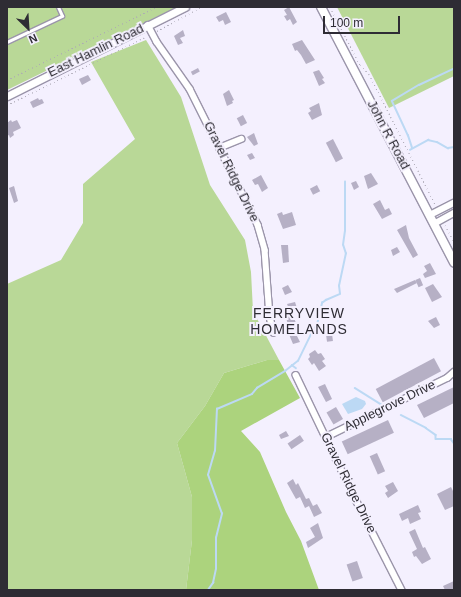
<!DOCTYPE html>
<html>
<head>
<meta charset="utf-8">
<style>
  body { margin:0 }
  #map { position:relative; width:461px; height:597px; overflow:hidden; background:#f4f0fe; font-family:Helvetica,sans-serif }
  div>[style] { position:absolute }
  .green>* { inset:0; background:#b9d897 }
  .forest>* { inset:0; background:#acd37d }
  .water>* { inset:0; background:#bcd9f4 }
  .stream>* { height:1.5px; margin:-0.75px; padding:0 0.75px; transform-origin:0.75px; border-radius:0.75px; background:#bcd9f4 }
  .building>* { inset:0; background:#b6b0c5; transform-origin:0 0 }
  .path>* { height:1px; margin-top:-0.5px; transform-origin:0; background:repeating-linear-gradient(90deg,#aca9b5 0 1px,transparent 0 4px) }
  .roads { filter:drop-shadow(1px 0 #9b95aa) drop-shadow(-1px 0 #9b95aa) drop-shadow(0 1px #9b95aa) drop-shadow(0 -1px #9b95aa) }
  .service>* { height:2.5px; margin:-1.25px; padding:0 1.25px; transform-origin:1.25px; border-radius:1.25px; background:#fff }
  .minor>* { height:5.5px; margin:-2.75px; padding:0 2.75px; transform-origin:2.75px; border-radius:2.75px; background:#fff }
  .tertiary>* { height:7px; margin:-3.5px; padding:0 3.5px; transform-origin:3.5px; border-radius:3.5px; background:#fff }
  .secondary>* { height:8px; margin:-4px; padding:0 4px; transform-origin:4px; border-radius:4px; background:#fff }
  span { translate:-50% -50%; white-space:nowrap; text-align:center; line-height:1.15; -webkit-text-stroke:4px #f4f0fe; paint-order:stroke }
  .street-label { font-size:13px; color:#2e2c34 }
  .neighbourhood-label { font-size:14px; color:#2e2c34; letter-spacing:1px }
  .frame { position:absolute; inset:0; border:8px solid #2e2c34; pointer-events:none }
  .north { position:absolute; left:8px; top:8px; width:40px; height:40px; -webkit-text-stroke:3px #f4f0fe; paint-order:stroke; rotate:155deg; font-size:11px; font-weight:700; line-height:16px; text-align:center; color:#2e2c34 }
  .north::after { content:''; display:block; margin:auto; width:14px; height:18px; background:#2e2c34; clip-path:polygon(50% 0,100% 100%,50% 72%,0 100%) }
  .scale { position:absolute; left:323px; top:16px; width:77px; height:18px; box-sizing:border-box; border:2px solid #2e2c34; border-top:0; padding-left:5px; font-size:12px; line-height:14px; white-space:nowrap; color:#2e2c34; -webkit-text-stroke:3px #f4f0fe; paint-order:stroke }
</style>
</head>
<body>
<div id="map">
  <div class="green">
    <div style="clip-path:polygon(7px 7px,177px 7px,7px 90px)"></div>
    <div style="clip-path:polygon(337px 7px,454px 7px,454px 76px,389px 108px)"></div>
    <div style="clip-path:polygon(146px 40px,181px 97px,210px 185px,245px 240px,251px 272px,253px 311px,279px 360px,267px 360px,224px 373px,205px 406px,177px 443px,192px 497px,192px 540px,186px 590px,7px 590px,7px 284px,61px 260px,83px 223px,83px 184px,135px 139px,91px 62px)"></div>
  </div>
  <div class="forest">
    <div style="clip-path:polygon(267px 360px,279px 360px,300px 398px,241px 431px,260px 452px,286px 512px,301px 541px,319px 590px,186px 590px,192px 540px,192px 497px,177px 443px,205px 406px,224px 373px)"></div>
  </div>
  <div class="water">
    <div style="clip-path:polygon(356px 397px,365px 401px,366px 404px,362px 409px,348px 414px,342px 404px)"></div>
  </div>
  <div class="stream">
    <div style="left:412px;top:148px;width:13px;rotate:-108deg"></div>
    <div style="left:408px;top:136px;width:38px;rotate:-115deg"></div>
    <div style="left:392px;top:101px;width:31px;rotate:-31deg"></div>
    <div style="left:419px;top:85px;width:38px;rotate:-25deg"></div>
    <div style="left:410px;top:150px;width:21px;rotate:-29deg"></div>
    <div style="left:428px;top:140px;width:9px;rotate:13deg"></div>
    <div style="left:437px;top:142px;width:13px;rotate:29deg"></div>
    <div style="left:448px;top:148px;width:6px;rotate:-9deg"></div>
    <div style="left:292px;top:365px;width:5px;rotate:37deg"></div>
    <div style="left:355px;top:388px;width:31px;rotate:32deg"></div>
    <div style="left:401px;top:415px;width:28px;rotate:27deg"></div>
    <div style="left:426px;top:428px;width:12px;rotate:35deg"></div>
    <div style="left:436px;top:435px;width:4px;rotate:90deg"></div>
    <div style="left:436px;top:439px;width:15px"></div>
    <div style="left:451px;top:439px;width:5px;rotate:53deg"></div>
    <div style="left:208px;top:590px;width:9px;rotate:-54deg"></div>
    <div style="left:213px;top:583px;width:14px;rotate:-78deg"></div>
    <div style="left:216px;top:569px;width:31px;rotate:-90deg"></div>
    <div style="left:216px;top:538px;width:25px;rotate:-76deg"></div>
    <div style="left:222px;top:514px;width:41px;rotate:-109.7deg"></div>
    <div style="left:208px;top:475px;width:25px;rotate:-74deg"></div>
    <div style="left:215px;top:451px;width:42px;rotate:-87.3deg"></div>
    <div style="left:217px;top:409px;width:38px;rotate:-23deg"></div>
    <div style="left:252px;top:394px;width:8px;rotate:-50deg"></div>
    <div style="left:257px;top:388px;width:33px;rotate:-31deg"></div>
    <div style="left:285px;top:371px;width:16px;rotate:-38deg"></div>
    <div style="left:298px;top:361px;width:34px;rotate:-64deg"></div>
    <div style="left:313px;top:330px;width:6px;rotate:-51deg"></div>
    <div style="left:317px;top:325px;width:23px;rotate:-77deg"></div>
    <div style="left:322px;top:303px;width:5px;rotate:-37deg"></div>
    <div style="left:326px;top:300px;width:15px;rotate:-23deg"></div>
    <div style="left:340px;top:294px;width:8px;rotate:-97deg"></div>
    <div style="left:339px;top:286px;width:33px;rotate:-78deg"></div>
    <div style="left:346px;top:254px;width:9px;rotate:-108deg"></div>
    <div style="left:343px;top:245px;width:14px;rotate:-82deg"></div>
    <div style="left:345px;top:231px;width:49px;rotate:-90deg"></div>
  </div>
  <div class="building">
    <div style="clip-path:polygon(289px 7px,297px 22px,293px 25px,290px 19px,287px 21px,284px 16px,287px 15px,284px 10px)"></div>
    <div style="clip-path:polygon(226px 12px,231px 22px,225px 25px,223px 20px,219px 22px,216px 17px)"></div>
    <div style="clip-path:polygon(183px 30px,185px 36px,180px 38px,183px 43px,178px 45px,174px 36px)"></div>
    <div style="clip-path:polygon(302px 40px,315px 60px,306px 64px,301px 55px,297px 50px,295px 51px,292px 44px)"></div>
    <div style="left:198px;top:68px;width:4px;height:8px;rotate:63deg"></div>
    <div style="clip-path:polygon(319px 70px,324px 78px,322px 79px,325px 83px,319px 86px,313px 72px)"></div>
    <div style="clip-path:polygon(88px 75px,91px 80px,82px 85px,79px 79px)"></div>
    <div style="clip-path:polygon(229px 90px,234px 100px,232px 101px,233px 103px,227px 106px,223px 94px)"></div>
    <div style="clip-path:polygon(38px 98px,39px 100px,42px 99px,44px 103px,33px 108px,30px 102px)"></div>
    <div style="clip-path:polygon(319px 103px,322px 115px,312px 120px,308px 113px,311px 111px,309px 108px)"></div>
    <div style="left:243px;top:115px;width:9px;height:7px;rotate:63deg"></div>
    <div style="clip-path:polygon(11px 120px,12px 122px,17px 120px,21px 128px,13px 132px,14px 135px,10px 138px,9px 135px,7px 136px,7px 123px)"></div>
    <div style="clip-path:polygon(254px 133px,258px 144px,254px 146px,247px 137px)"></div>
    <div style="left:333px;top:139px;width:22px;height:8px;rotate:63deg"></div>
    <div style="clip-path:polygon(252px 153px,255px 158px,250px 160px,247px 155px)"></div>
    <div style="clip-path:polygon(371px 173px,378px 184px,368px 189px,364px 176px)"></div>
    <div style="clip-path:polygon(261px 175px,268px 188px,262px 192px,258px 184px,255px 185px,252px 180px)"></div>
    <div style="clip-path:polygon(356px 181px,359px 187px,354px 190px,351px 183px)"></div>
    <div style="left:317px;top:185px;width:7px;height:8px;rotate:63deg"></div>
    <div style="clip-path:polygon(14px 186px,18px 201px,14px 203px,9px 188px)"></div>
    <div style="clip-path:polygon(380px 200px,385px 210px,389px 208px,392px 214px,382px 219px,373px 204px)"></div>
    <div style="clip-path:polygon(282px 212px,283px 215px,292px 212px,296px 225px,283px 229px,277px 214px)"></div>
    <div style="clip-path:polygon(406px 225px,409px 238px,418px 255px,413px 258px,397px 230px)"></div>
    <div style="clip-path:polygon(281px 245px,288px 245px,289px 262px,283px 263px)"></div>
    <div style="clip-path:polygon(397px 247px,400px 252px,393px 256px,391px 250px)"></div>
    <div style="clip-path:polygon(430px 263px,436px 274px,425px 278px,423px 274px,427px 271px,424px 266px)"></div>
    <div style="left:420px;top:278px;width:8px;height:5px;rotate:67deg"></div>
    <div style="clip-path:polygon(415px 280px,417px 283px,397px 293px,394px 289px)"></div>
    <div style="clip-path:polygon(433px 284px,442px 297px,432px 302px,425px 288px)"></div>
    <div style="clip-path:polygon(288px 285px,292px 292px,285px 295px,282px 288px)"></div>
    <div style="clip-path:polygon(295px 302px,297px 308px,292px 312px,297px 326px,296px 327px,298px 331px,295px 332px,300px 342px,293px 344px,288px 332px,290px 331px,284px 311px,289px 309px,287px 304px)"></div>
    <div style="clip-path:polygon(436px 317px,440px 325px,434px 328px,428px 321px)"></div>
    <div style="left:332px;top:334px;width:7px;height:6px;rotate:82deg"></div>
    <div style="clip-path:polygon(315px 350px,318px 354px,321px 353px,325px 359px,322px 361px,326px 366px,319px 371px,314px 363px,312px 365px,308px 359px,310px 357px,309px 354px)"></div>
    <div style="left:434px;top:358px;width:15px;height:66px;rotate:62deg"></div>
    <div style="clip-path:polygon(325px 384px,332px 399px,326px 402px,318px 387px)"></div>
    <div style="clip-path:polygon(454px 387px,454px 403px,424px 418px,417px 405px)"></div>
    <div style="left:336px;top:407px;width:14px;height:11px;rotate:60deg"></div>
    <div style="left:388px;top:420px;width:14px;height:51px;rotate:65deg"></div>
    <div style="clip-path:polygon(286px 431px,289px 436px,281px 439px,279px 435px)"></div>
    <div style="left:300px;top:435px;width:7px;height:15px;rotate:56deg"></div>
    <div style="left:377px;top:453px;width:20px;height:8px;rotate:66deg"></div>
    <div style="clip-path:polygon(293px 479px,296px 485px,298px 483px,306px 499px,309px 498px,313px 506px,317px 504px,322px 513px,314px 517px,309px 506px,305px 508px,300px 497px,296px 499px,287px 483px)"></div>
    <div style="clip-path:polygon(393px 482px,398px 491px,388px 498px,385px 493px,388px 491px,385px 486px)"></div>
    <div style="clip-path:polygon(451px 487px,454px 493px,454px 506px,445px 510px,437px 494px)"></div>
    <div style="clip-path:polygon(418px 505px,421px 512px,418px 513px,421px 519px,410px 524px,408px 518px,402px 521px,399px 514px)"></div>
    <div style="clip-path:polygon(318px 523px,323px 538px,308px 548px,306px 542px,315px 537px,310px 528px)"></div>
    <div style="clip-path:polygon(415px 529px,423px 548px,425px 547px,431px 559px,422px 564px,416px 556px,414px 557px,412px 552px,417px 549px,409px 532px)"></div>
    <div style="left:357px;top:561px;width:18px;height:11px;rotate:71deg"></div>
    <div style="clip-path:polygon(454px 581px,454px 590px,445px 590px,443px 586px)"></div>
  </div>
  <div class="path">
    <div style="left:330px;top:7px;width:65px;rotate:62.7deg"></div>
    <div style="left:360px;top:65px;width:13px;rotate:45deg"></div>
    <div style="left:369px;top:74px;width:148px;rotate:63.1deg"></div>
    <div style="left:157px;top:31px;width:50px;rotate:-28.6deg"></div>
    <div style="left:7px;top:80px;width:166px;rotate:-26.1deg"></div>
    <div style="left:7px;top:105px;width:156px;rotate:-26.2deg"></div>
    <div style="left:445px;top:225px;width:19px;rotate:62deg"></div>
  </div>
  <div class="roads">
    <div class="service">
      <div style="left:7px;top:42px;width:61px;rotate:-25.3deg"></div>
      <div style="left:62px;top:16px;width:10px;rotate:-114deg"></div>
    </div>
    <div class="minor">
      <div style="left:148px;top:25px;width:19px;rotate:62deg"></div>
      <div style="left:157px;top:42px;width:57px;rotate:54.9deg"></div>
      <div style="left:190px;top:89px;width:152px;rotate:63.4deg"></div>
      <div style="left:258px;top:225px;width:26px;rotate:74deg"></div>
      <div style="left:265px;top:250px;width:67px;rotate:85.7deg"></div>
      <div style="left:270px;top:317px;width:16px;rotate:76deg"></div>
      <div style="left:219px;top:148px;width:24px;rotate:-22deg"></div>
      <div style="left:430px;top:215px;width:27px;rotate:-27deg"></div>
      <div style="left:434px;top:224px;width:23px;rotate:-29deg"></div>
      <div style="left:296px;top:375px;width:130px;rotate:64.4deg"></div>
      <div style="left:352px;top:492px;width:110px;rotate:63deg"></div>
      <div style="left:326px;top:437px;width:135px;rotate:-26deg"></div>
      <div style="left:447px;top:378px;width:9px;rotate:-41deg"></div>
    </div>
    <div class="tertiary">
      <div style="left:7px;top:96px;width:199px;rotate:-26.6deg"></div>
    </div>
    <div class="secondary">
      <div style="left:321px;top:7px;width:288px;rotate:62.5deg"></div>
    </div>
  </div>
  <div class="street-label">
    <span style="left:96px;top:51px;rotate:-26deg">East Hamlin Road</span>
    <span style="left:388px;top:135px;rotate:62deg">John R Road</span>
    <span style="left:231px;top:172px;rotate:64deg">Gravel Ridge Drive</span>
    <span style="left:390px;top:406px;rotate:-26deg">Applegrove Drive</span>
    <span style="left:348px;top:483px;rotate:64deg">Gravel Ridge Drive</span>
  </div>
  <div class="neighbourhood-label">
    <span style="left:299px;top:321px">FERRYVIEW<br>HOMELANDS</span>
  </div>
  <div class="frame"></div>
  <div class="north">N</div>
  <div class="scale">100 m</div>
</div>
</body>
</html>
